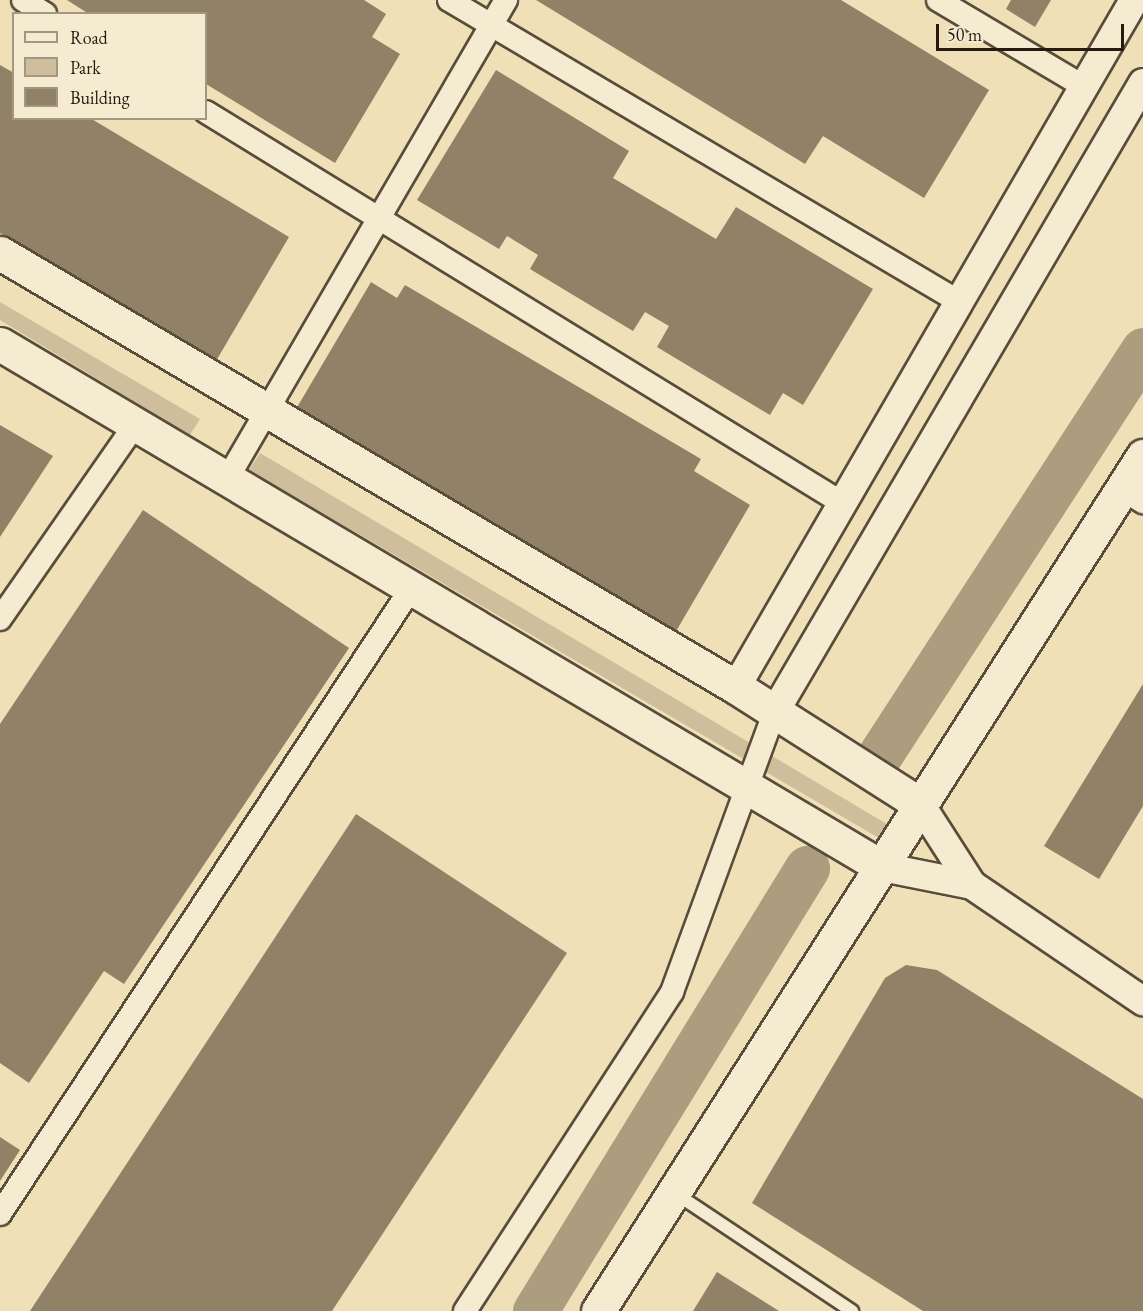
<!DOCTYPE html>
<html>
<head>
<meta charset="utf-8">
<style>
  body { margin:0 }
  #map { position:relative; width:1143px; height:1311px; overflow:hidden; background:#f0e0b7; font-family:"EB Garamond",serif }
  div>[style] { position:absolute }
  .green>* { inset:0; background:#cebe9b }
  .river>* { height:45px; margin:-22.5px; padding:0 22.5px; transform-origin:22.5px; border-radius:22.5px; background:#ac9d7f }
  .building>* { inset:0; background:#908167 }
  .roads { filter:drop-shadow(2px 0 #594c3a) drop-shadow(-2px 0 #594c3a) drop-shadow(0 2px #594c3a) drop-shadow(0 -2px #594c3a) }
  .service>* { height:12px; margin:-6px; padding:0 6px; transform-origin:6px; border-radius:6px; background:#f5ebd0 }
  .minor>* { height:22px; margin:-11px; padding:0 11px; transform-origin:11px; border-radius:11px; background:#f5ebd0 }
  .tertiary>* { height:28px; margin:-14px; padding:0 14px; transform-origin:14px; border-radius:14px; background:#f5ebd0 }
  .secondary>* { height:33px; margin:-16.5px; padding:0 16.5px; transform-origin:16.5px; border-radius:16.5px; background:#f5ebd0 }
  span { translate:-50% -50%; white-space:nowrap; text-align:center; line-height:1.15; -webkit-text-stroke:4.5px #f5ebd0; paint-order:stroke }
  .legend { position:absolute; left:12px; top:12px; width:195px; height:108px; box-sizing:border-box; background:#f5ebd0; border:2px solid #a39784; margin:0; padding:8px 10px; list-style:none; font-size:18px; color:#271a11 }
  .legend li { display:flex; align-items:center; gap:12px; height:30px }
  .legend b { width:30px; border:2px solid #a39784 }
  .scale { position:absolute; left:936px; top:24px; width:188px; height:27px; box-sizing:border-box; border:3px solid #271a11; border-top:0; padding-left:8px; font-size:18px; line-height:21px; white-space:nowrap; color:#271a11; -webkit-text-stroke:4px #f5ebd0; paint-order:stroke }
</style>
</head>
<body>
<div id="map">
  <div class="green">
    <div style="clip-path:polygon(0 302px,200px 419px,190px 435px,0 320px)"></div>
    <div style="clip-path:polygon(260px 453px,892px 827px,884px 841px,249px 470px)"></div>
  </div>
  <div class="river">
    <div style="left:880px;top:755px;width:483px;rotate:-57deg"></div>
    <div style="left:535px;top:1311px;width:520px;rotate:-58.45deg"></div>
  </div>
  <div class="building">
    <div style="clip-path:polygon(67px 0,364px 0,386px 14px,372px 37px,400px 54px,335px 163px,206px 84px,206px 14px,89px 14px)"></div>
    <div style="clip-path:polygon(536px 0,841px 0,989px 90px,924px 198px,823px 136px,805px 164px)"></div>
    <div style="clip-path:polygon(1011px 0,1051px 0,1035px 27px,1006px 9px)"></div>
    <div style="clip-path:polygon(0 65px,14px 73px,14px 118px,90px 118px,289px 237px,216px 361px,0 233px)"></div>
    <div style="clip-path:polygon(496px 70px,629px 151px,613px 178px,716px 239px,736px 207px,873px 289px,803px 405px,783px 393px,770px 415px,657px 347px,669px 326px,645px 312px,633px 331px,530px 269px,538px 255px,507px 236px,499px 249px,417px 200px)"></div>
    <div style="clip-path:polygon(371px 282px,397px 298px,405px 285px,701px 459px,694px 471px,750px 505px,675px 633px,296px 409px)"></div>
    <div style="clip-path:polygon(0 425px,53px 456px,0 537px)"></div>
    <div style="clip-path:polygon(143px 510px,349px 648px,124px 984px,104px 971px,29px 1083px,0 1063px,0 724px)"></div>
    <div style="clip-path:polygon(1143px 684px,1143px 806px,1099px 879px,1044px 846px)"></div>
    <div style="clip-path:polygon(356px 814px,567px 953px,332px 1311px,30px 1311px)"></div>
    <div style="clip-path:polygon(906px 965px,937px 970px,1143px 1099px,1143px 1311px,923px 1311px,752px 1203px,885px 978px)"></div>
    <div style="clip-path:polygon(0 1137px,20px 1150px,0 1181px)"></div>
    <div style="clip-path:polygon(717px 1272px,779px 1311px,693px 1311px)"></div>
  </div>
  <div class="roads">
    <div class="service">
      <div style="left:675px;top:1193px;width:213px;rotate:33.7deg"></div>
    </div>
    <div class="minor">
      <div style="left:23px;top:0;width:26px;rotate:32deg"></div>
      <div style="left:449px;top:0;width:591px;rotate:30.6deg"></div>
      <div style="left:938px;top:0;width:169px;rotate:30.7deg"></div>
      <div style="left:206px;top:112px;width:747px;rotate:31.58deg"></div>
      <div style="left:226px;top:481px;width:557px;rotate:-59.8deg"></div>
      <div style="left:1122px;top:489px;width:25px;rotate:32deg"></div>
      <div style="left:0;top:619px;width:235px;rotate:-55.2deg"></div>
      <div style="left:0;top:1214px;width:747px;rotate:-56.69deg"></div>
      <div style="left:465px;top:1311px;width:380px;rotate:-57deg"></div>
      <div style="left:672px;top:992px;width:297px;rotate:-69.9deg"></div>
    </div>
    <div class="tertiary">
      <div style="left:736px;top:687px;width:794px;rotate:-59.91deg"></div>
      <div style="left:774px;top:713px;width:730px;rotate:-59.64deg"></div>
      <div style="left:920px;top:804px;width:96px;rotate:57.3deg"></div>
      <div style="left:882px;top:867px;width:92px;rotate:11.3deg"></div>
      <div style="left:972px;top:885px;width:207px;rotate:34.2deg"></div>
    </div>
    <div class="secondary">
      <div style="left:0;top:253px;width:854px;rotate:30.53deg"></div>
      <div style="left:736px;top:687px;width:218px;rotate:32.5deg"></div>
      <div style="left:0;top:344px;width:1025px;rotate:30.67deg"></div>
      <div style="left:598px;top:1311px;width:1014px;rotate:-57.49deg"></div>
    </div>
  </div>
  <ul class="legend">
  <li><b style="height:8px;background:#f5ebd0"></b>Road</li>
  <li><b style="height:16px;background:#cebe9b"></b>Park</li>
  <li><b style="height:16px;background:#908167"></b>Building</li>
  </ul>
  <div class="scale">50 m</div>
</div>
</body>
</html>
